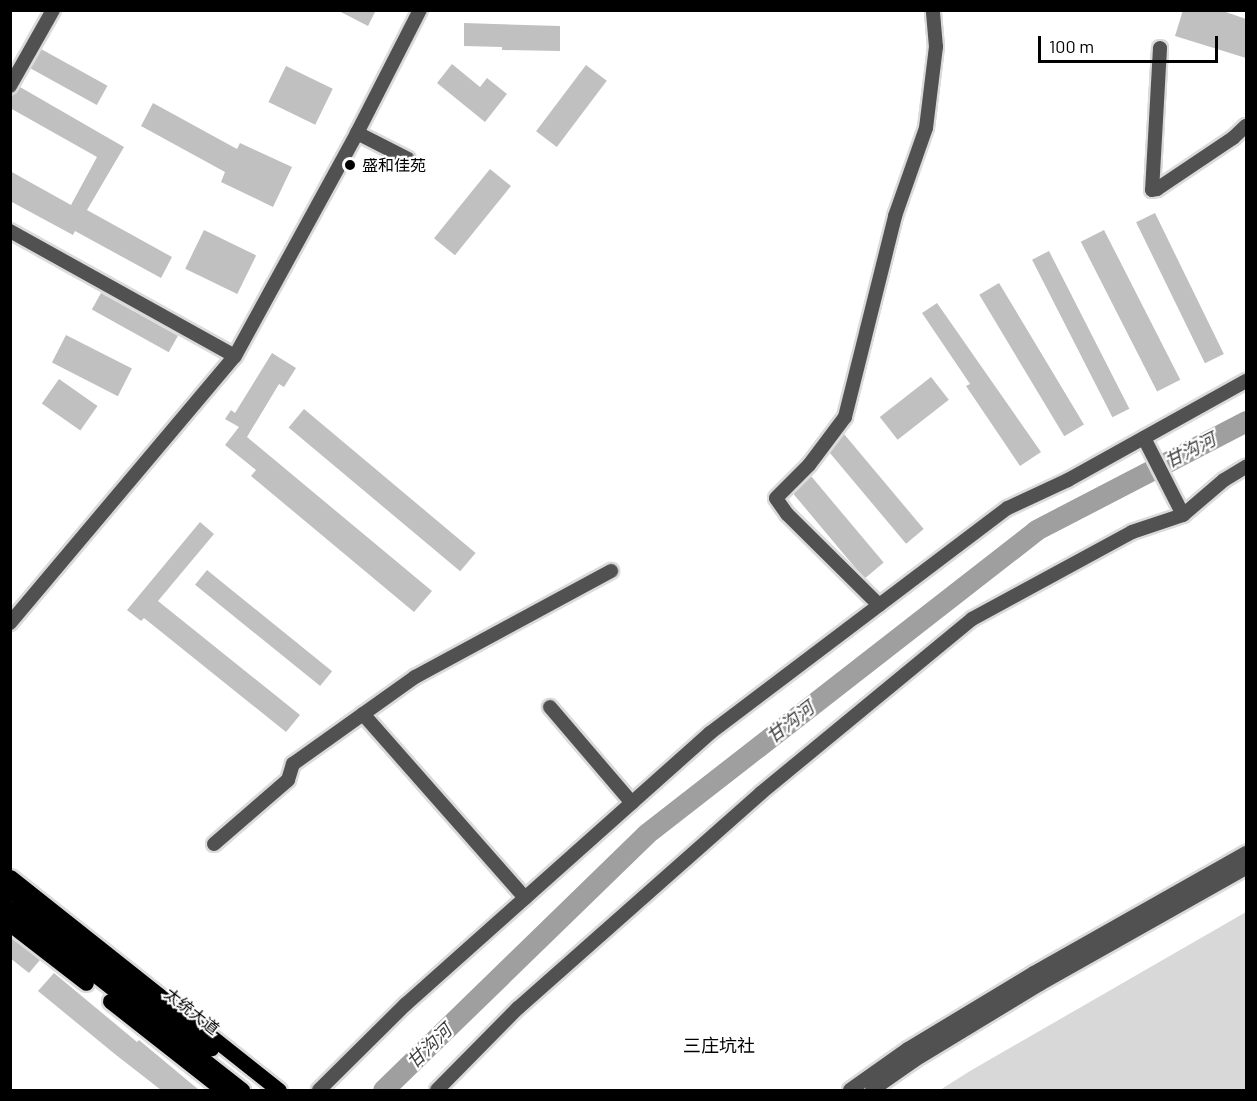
<!DOCTYPE html>
<html>
<head>
<meta charset="utf-8">
<style>
  body { margin:0 }
  #map { position:relative; width:1257px; height:1101px; overflow:hidden; background:#fff; font-family:Barlow,"Noto Sans SC",sans-serif }
  div>[style] { position:absolute }
  .green>* { inset:0; background:#d8d8d8 }
  .river>* { height:21px; margin:-10.5px; padding:0 10.5px; transform-origin:10.5px; border-radius:10.5px; background:#9f9f9f }
  .building>* { inset:0; background:#c0c0c0; transform-origin:0 0 }
  .roads { filter:drop-shadow(2px 0 #dbdbdb) drop-shadow(-2px 0 #dbdbdb) drop-shadow(0 2px #dbdbdb) drop-shadow(0 -2px #dbdbdb) }
  .minor>* { height:14px; margin:-7px; padding:0 7px; transform-origin:7px; border-radius:7px; background:#515151 }
  .major>* { height:15px; margin:-7.5px; padding:0 7.5px; transform-origin:7.5px; border-radius:7.5px; background:#000 }
  .dots>* { width:16px; height:16px; translate:-50% -50%; box-sizing:border-box; border:3px solid #fff; border-radius:50% }
  span { translate:-50% -50%; white-space:nowrap; text-align:center; line-height:1.15; -webkit-text-stroke:4.5px #fff; paint-order:stroke }
  .poi-label { font-size:16px; color:#000 }
  .left { translate:0 -50%; text-align:left }
  .street-label { font-size:16px; color:#000 }
  .water-label { font-size:18px; color:#404040; font-style:italic }
  .neighbourhood-label { font-size:18px; color:#000 }
  .frame { position:absolute; inset:0; border:12px solid #000; pointer-events:none }
  .scale { position:absolute; left:1038px; top:36px; width:180px; height:27px; box-sizing:border-box; border:3px solid #000; border-top:0; padding-left:8px; font-size:18px; line-height:21px; white-space:nowrap; color:#000; -webkit-text-stroke:4px #fff; paint-order:stroke }
</style>
</head>
<body>
<div id="map">
  <div class="green">
    <div style="clip-path:polygon(1246px 912px,1246px 1090px,940px 1090px,970px 1071px)"></div>
  </div>
  <div class="river">
    <div style="left:383px;top:1090px;width:367px;rotate:-44.2deg"></div>
    <div style="left:646px;top:834px;width:494px;rotate:-37.9deg"></div>
    <div style="left:1036px;top:530px;width:237px;rotate:-27.4deg"></div>
  </div>
  <div class="building">
    <div style="clip-path:polygon(337px 10px,376px 10px,368px 26px)"></div>
    <div style="clip-path:polygon(1183px 10px,1220px 10px,1246px 19px,1246px 58px,1175px 36px)"></div>
    <div style="clip-path:polygon(464px 23px,560px 26px,560px 51px,502px 50px,502px 47px,464px 46px)"></div>
    <div style="left:41px;top:49px;width:76px;height:22px;rotate:29deg"></div>
    <div style="clip-path:polygon(452px 64px,480px 87px,487px 78px,507px 94px,485px 122px,437px 83px)"></div>
    <div style="left:586px;top:65px;width:26px;height:83px;rotate:37deg"></div>
    <div style="left:286px;top:66px;width:52px;height:40px;rotate:26deg"></div>
    <div style="clip-path:polygon(20px 87px,124px 147px,87px 210px,172px 257px,161px 278px,75px 231px,73px 235px,10px 201px,10px 171px,71px 205px,97px 157px,10px 108px,10px 98px)"></div>
    <div style="clip-path:polygon(153px 103px,237px 149px,240px 143px,292px 167px,273px 207px,221px 182px,225px 172px,141px 126px)"></div>
    <div style="left:490px;top:169px;width:27px;height:89px;rotate:39deg"></div>
    <div style="left:1155px;top:213px;width:157px;height:21px;rotate:64deg"></div>
    <div style="left:204px;top:230px;width:58px;height:43px;rotate:26deg"></div>
    <div style="left:1104px;top:230px;width:168px;height:26px;rotate:63deg"></div>
    <div style="left:1049px;top:251px;width:177px;height:19px;rotate:63deg"></div>
    <div style="left:999px;top:283px;width:165px;height:23px;rotate:59deg"></div>
    <div style="left:101px;top:293px;width:88px;height:19px;rotate:29deg"></div>
    <div style="clip-path:polygon(937px 303px,1041px 452px,1020px 466px,966px 386px,970px 384px,922px 313px)"></div>
    <div style="left:66px;top:335px;width:74px;height:31px;rotate:27deg"></div>
    <div style="clip-path:polygon(272px 353px,296px 368px,284px 387px,279px 384px,247px 437px,432px 591px,414px 612px,251px 476px,256px 470px,225px 445px,239px 427px,225px 419px,231px 410px,235px 413px)"></div>
    <div style="left:931px;top:377px;width:29px;height:65px;rotate:52deg"></div>
    <div style="left:59px;top:379px;width:47px;height:30px;rotate:35deg"></div>
    <div style="left:304px;top:409px;width:224px;height:24px;rotate:40deg"></div>
    <div style="left:844px;top:434px;width:124px;height:23px;rotate:50deg"></div>
    <div style="left:811px;top:476px;width:113px;height:25px;rotate:50deg"></div>
    <div style="clip-path:polygon(200px 522px,214px 534px,158px 601px,300px 715px,286px 732px,144px 618px,141px 621px,127px 610px)"></div>
    <div style="left:207px;top:570px;width:161px;height:19px;rotate:39deg"></div>
    <div style="clip-path:polygon(10px 937px,40px 960px,29px 973px,10px 958px)"></div>
    <div style="clip-path:polygon(54px 973px,137px 1042px,139px 1040px,199px 1090px,161px 1090px,116px 1055px,38px 991px)"></div>
  </div>
  <div class="roads">
    <div class="minor">
      <div style="left:1160px;top:48px;width:142px;rotate:93.2deg"></div>
      <div style="left:1152px;top:190px;width:5px;rotate:-11deg"></div>
      <div style="left:1157px;top:189px;width:92px;rotate:-33.9deg"></div>
      <div style="left:1233px;top:138px;width:18px;rotate:-43deg"></div>
      <div style="left:10px;top:86px;width:87px;rotate:-60.5deg"></div>
      <div style="left:357px;top:133px;width:57px;rotate:27deg"></div>
      <div style="left:10px;top:231px;width:257px;rotate:29.1deg"></div>
      <div style="left:1144px;top:438px;width:86px;rotate:63.1deg"></div>
      <div style="left:879px;top:605px;width:129px;rotate:-135.3deg"></div>
      <div style="left:787px;top:514px;width:19px;rotate:-125deg"></div>
      <div style="left:776px;top:498px;width:47px;rotate:-45deg"></div>
      <div style="left:809px;top:465px;width:60px;rotate:-53.1deg"></div>
      <div style="left:845px;top:417px;width:207px;rotate:-76deg"></div>
      <div style="left:895px;top:216px;width:93px;rotate:-70.6deg"></div>
      <div style="left:926px;top:128px;width:82px;rotate:-83deg"></div>
      <div style="left:936px;top:47px;width:37px;rotate:-95deg"></div>
      <div style="left:10px;top:623px;width:349px;rotate:-49.9deg"></div>
      <div style="left:235px;top:356px;width:254px;rotate:-61.3deg"></div>
      <div style="left:357px;top:133px;width:138px;rotate:-62.9deg"></div>
      <div style="left:550px;top:707px;width:126px;rotate:49.5deg"></div>
      <div style="left:363px;top:714px;width:245px;rotate:48.6deg"></div>
      <div style="left:214px;top:844px;width:98px;rotate:-40.9deg"></div>
      <div style="left:288px;top:780px;width:17px;rotate:-73deg"></div>
      <div style="left:293px;top:764px;width:150px;rotate:-35.5deg"></div>
      <div style="left:415px;top:677px;width:223px;rotate:-28.4deg"></div>
      <div style="left:319px;top:1090px;width:122px;rotate:-44.7deg"></div>
      <div style="left:406px;top:1004px;width:407px;rotate:-41.7deg"></div>
      <div style="left:710px;top:733px;width:373px;rotate:-37.1deg"></div>
      <div style="left:1008px;top:508px;width:66px;rotate:-25deg"></div>
      <div style="left:1068px;top:480px;width:204px;rotate:-29.1deg"></div>
      <div style="left:437px;top:1090px;width:115px;rotate:-45.4deg"></div>
      <div style="left:518px;top:1008px;width:324px;rotate:-41.5deg"></div>
      <div style="left:761px;top:793px;width:273px;rotate:-39.5deg"></div>
      <div style="left:972px;top:619px;width:182px;rotate:-28.5deg"></div>
      <div style="left:1132px;top:532px;width:54px;rotate:-18.4deg"></div>
      <div style="left:1183px;top:515px;width:54px;rotate:-40.5deg"></div>
      <div style="left:1224px;top:480px;width:26px;rotate:-31deg"></div>
      <div style="left:850px;top:1090px;width:71px;rotate:-35.3deg"></div>
      <div style="left:908px;top:1049px;width:147px;rotate:-31.1deg"></div>
      <div style="left:1034px;top:973px;width:244px;rotate:-29.5deg"></div>
      <div style="left:872px;top:1090px;width:52px;rotate:-34.9deg"></div>
      <div style="left:915px;top:1060px;width:146px;rotate:-31.3deg"></div>
      <div style="left:1040px;top:984px;width:236px;rotate:-29.4deg"></div>
    </div>
    <div class="major">
      <div style="left:10px;top:877px;width:343px;rotate:38.4deg"></div>
      <div style="left:10px;top:890px;width:256px;rotate:38.2deg"></div>
      <div style="left:10px;top:908px;width:295px;rotate:38.1deg"></div>
      <div style="left:10px;top:924px;width:96px;rotate:37.8deg"></div>
      <div style="left:110px;top:1001px;width:144px;rotate:38.2deg"></div>
    </div>
  </div>
  <div class="dots">
    <div style="left:350px;top:165px;background:#000"></div>
  </div>
  <div class="poi-label">
    <span class="left" style="left:362px;top:165px">盛和佳苑</span>
  </div>
  <div class="street-label">
    <span style="left:192px;top:1011px;rotate:38deg">太统大道</span>
  </div>
  <div class="water-label">
    <span style="left:1190px;top:450px;rotate:-27deg">甘沟河</span>
    <span style="left:790px;top:722px;rotate:-38deg">甘沟河</span>
    <span style="left:429px;top:1046px;rotate:-44deg">甘沟河</span>
  </div>
  <div class="neighbourhood-label">
    <span style="left:719px;top:1045px">三庄坑社</span>
  </div>
  <div class="frame"></div>
  <div class="scale">100 m</div>
</div>
</body>
</html>
